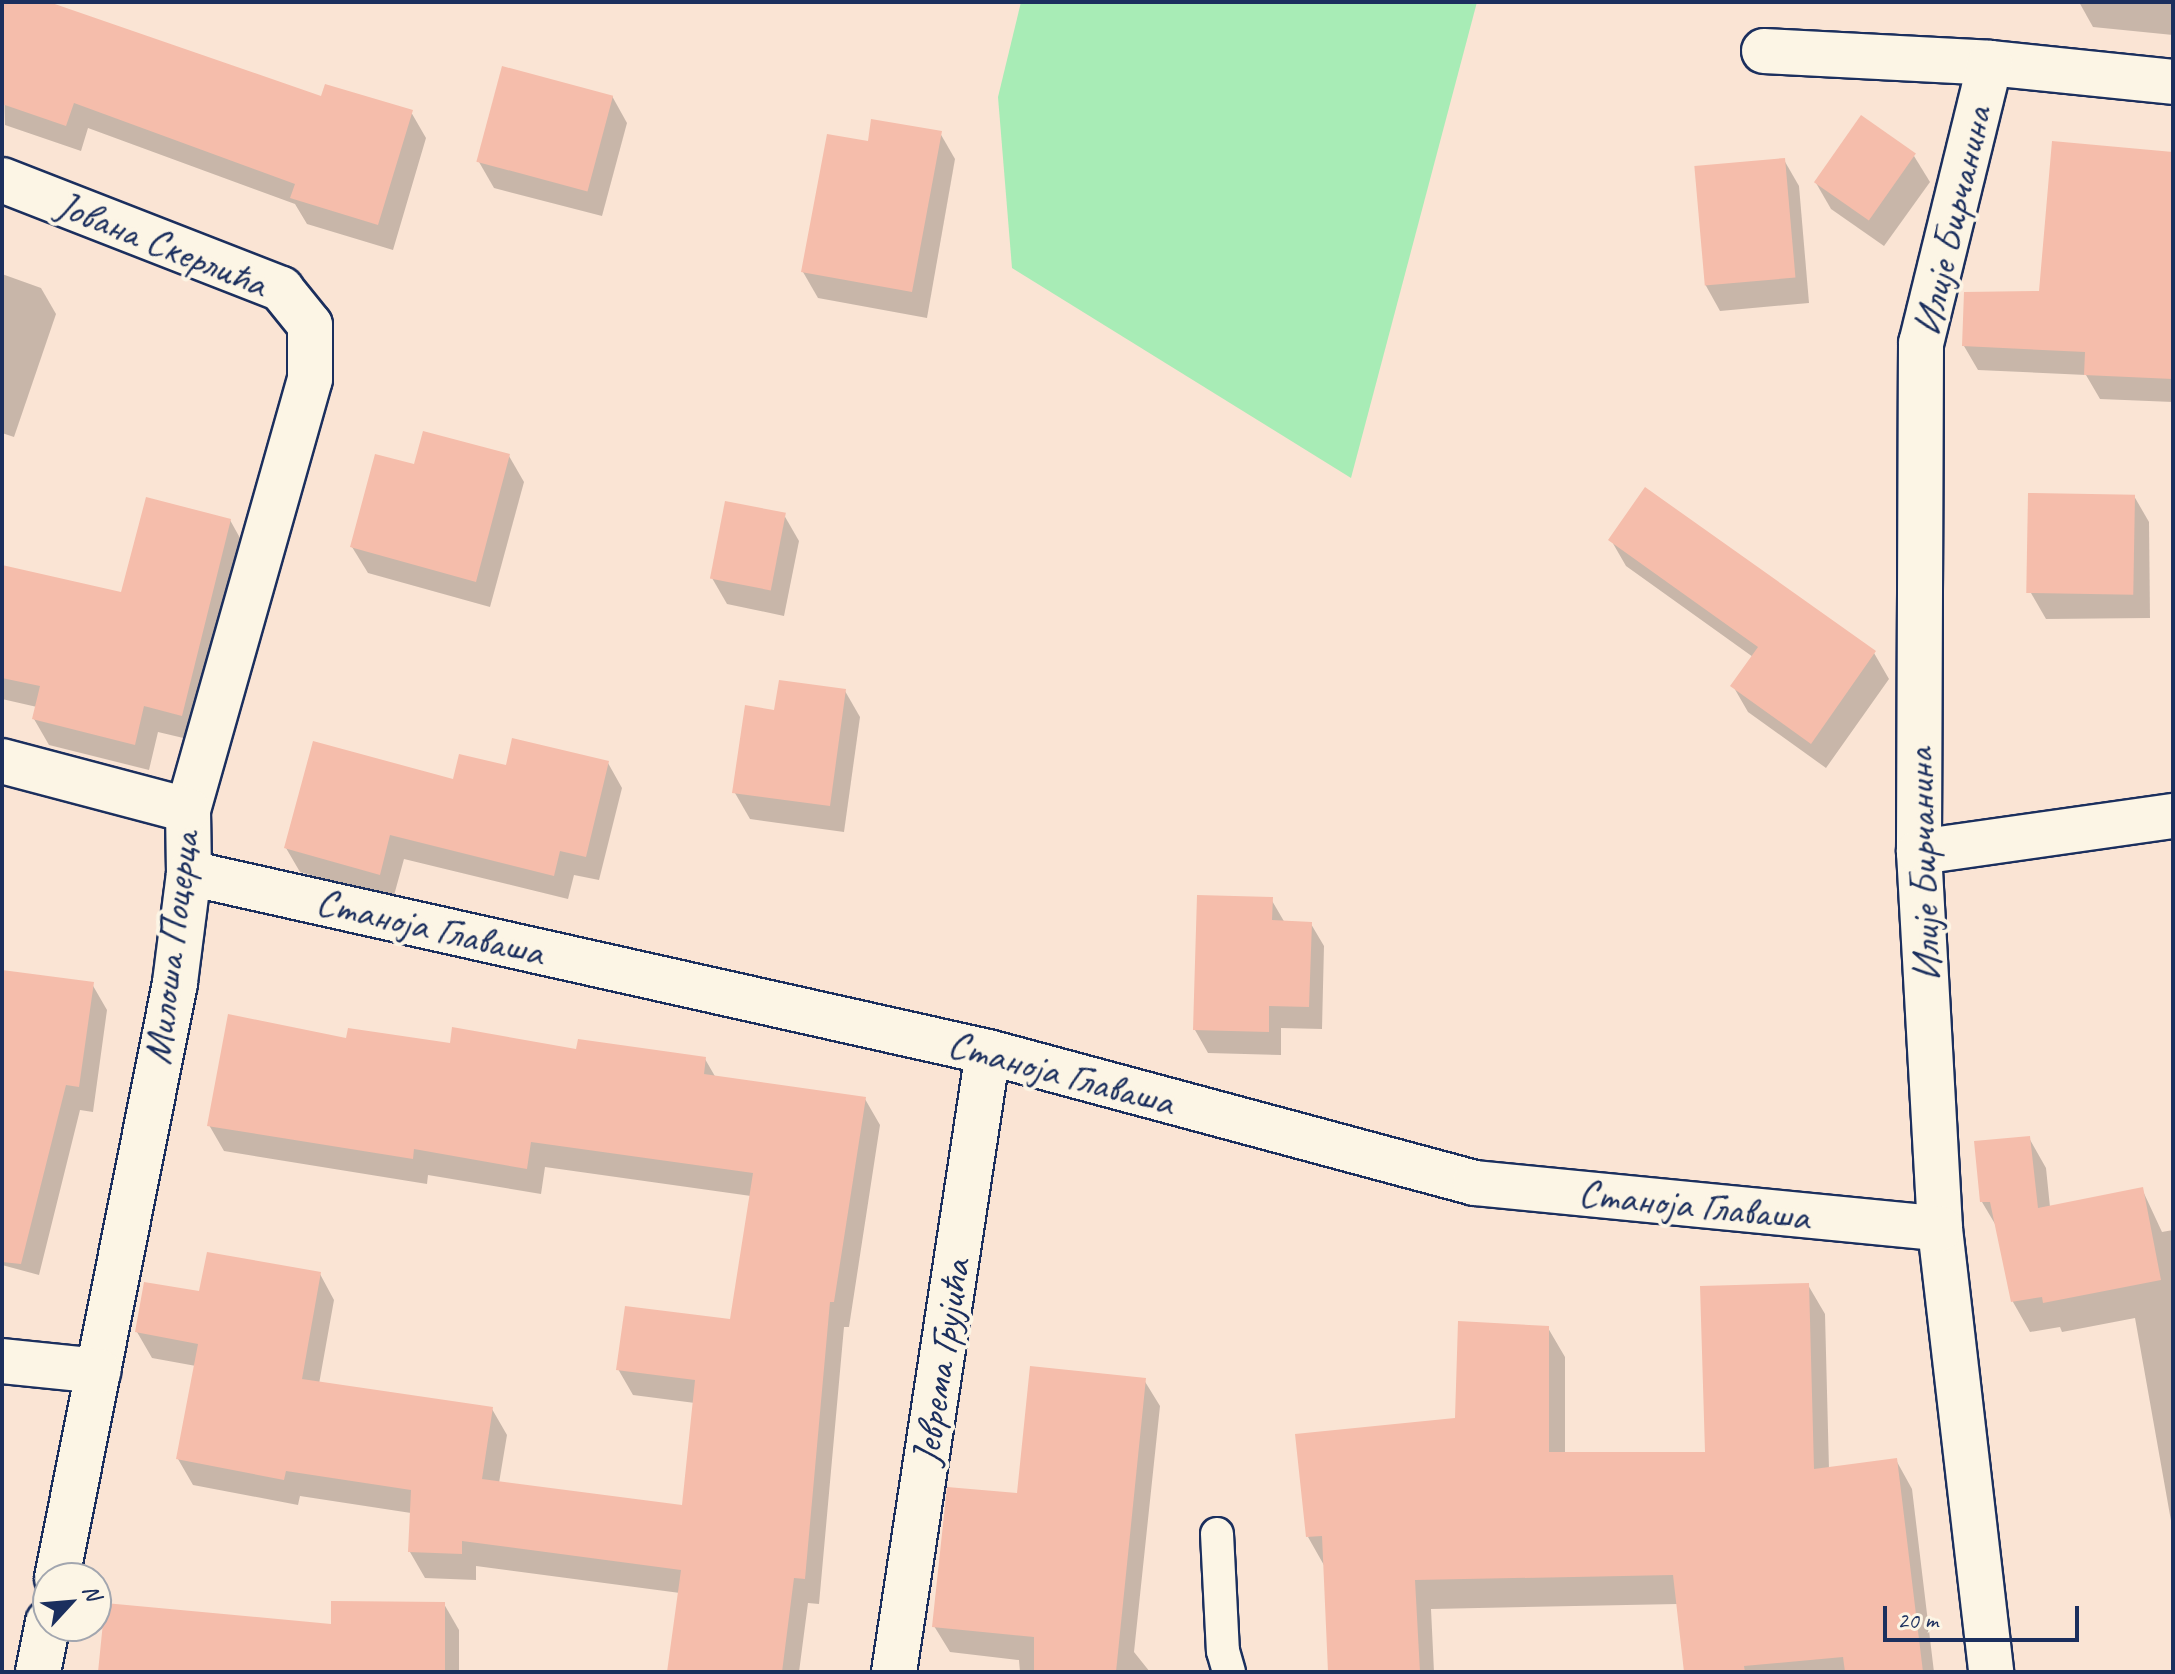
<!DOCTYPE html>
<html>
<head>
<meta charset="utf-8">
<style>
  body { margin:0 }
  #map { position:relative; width:2175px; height:1674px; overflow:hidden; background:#fae4d4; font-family:Caveat,sans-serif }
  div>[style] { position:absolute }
  .green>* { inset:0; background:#a8ecb6 }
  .shadow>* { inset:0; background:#0003 }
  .building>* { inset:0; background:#f5bdab; transform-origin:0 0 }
  .roads { filter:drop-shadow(2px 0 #1b2f5e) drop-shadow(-2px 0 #1b2f5e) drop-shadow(0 2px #1b2f5e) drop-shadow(0 -2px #1b2f5e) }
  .lane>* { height:32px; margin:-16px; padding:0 16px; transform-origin:16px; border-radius:16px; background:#fcf5e5 }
  .street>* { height:44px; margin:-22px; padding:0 22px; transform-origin:22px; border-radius:22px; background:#fcf5e5 }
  span { translate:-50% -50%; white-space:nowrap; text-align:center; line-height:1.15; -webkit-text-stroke:8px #fcf5e5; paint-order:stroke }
  .street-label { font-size:40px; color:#1b2f5e }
  .frame { position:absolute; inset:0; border:4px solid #1b2f5e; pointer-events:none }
  .north { position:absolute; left:32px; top:1562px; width:80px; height:80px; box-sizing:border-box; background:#fcf5e5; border:2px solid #a2a6af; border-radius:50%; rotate:64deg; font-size:22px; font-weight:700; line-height:32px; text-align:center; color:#1b2f5e }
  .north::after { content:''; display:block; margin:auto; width:28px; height:36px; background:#1b2f5e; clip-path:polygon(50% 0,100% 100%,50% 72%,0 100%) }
  .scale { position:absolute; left:1883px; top:1606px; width:196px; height:36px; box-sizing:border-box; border:4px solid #1b2f5e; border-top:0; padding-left:10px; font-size:24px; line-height:28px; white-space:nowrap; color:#1b2f5e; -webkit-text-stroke:6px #fcf5e5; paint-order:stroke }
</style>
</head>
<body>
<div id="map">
  <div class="green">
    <div style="clip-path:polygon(1021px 2px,1477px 2px,1351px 478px,1012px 268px,998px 97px)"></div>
  </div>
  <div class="shadow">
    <div style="clip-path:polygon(2px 2px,43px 2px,322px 99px,411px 112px,426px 138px,393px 250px,307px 224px,295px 204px,88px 128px,81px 151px,5px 125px)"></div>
    <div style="clip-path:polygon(2079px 2px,2173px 2px,2173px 35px,2093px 27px)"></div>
    <div style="clip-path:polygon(612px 96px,627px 123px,602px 216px,494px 188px,479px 162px)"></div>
    <div style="clip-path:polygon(940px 133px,955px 159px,927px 318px,818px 298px,803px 272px,870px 144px)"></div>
    <div style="clip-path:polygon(2173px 154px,2173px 402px,2100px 399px,2086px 375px,1978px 370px,1964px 346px,2041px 293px)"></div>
    <div style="clip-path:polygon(1914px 156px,1930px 182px,1884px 246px,1831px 209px,1816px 183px)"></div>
    <div style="clip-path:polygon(1784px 160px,1799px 186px,1809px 303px,1720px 311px,1705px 284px)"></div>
    <div style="clip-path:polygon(2px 274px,41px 288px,56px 314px,14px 437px,2px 433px)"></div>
    <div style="clip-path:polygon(509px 456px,524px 482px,490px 607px,368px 573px,352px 547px,415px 467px)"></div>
    <div style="clip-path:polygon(2134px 496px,2149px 522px,2150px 618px,2046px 619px,2031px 593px)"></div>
    <div style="clip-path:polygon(784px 515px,799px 541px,784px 616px,727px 604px,712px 578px)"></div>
    <div style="clip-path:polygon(230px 520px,245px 547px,196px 741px,158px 732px,149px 770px,49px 745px,34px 719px,37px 707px,2px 699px,2px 567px,123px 594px)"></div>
    <div style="clip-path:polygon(1611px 540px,1874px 653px,1889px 679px,1826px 768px,1748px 712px,1733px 686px,1753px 657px,1626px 566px)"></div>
    <div style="clip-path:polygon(845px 691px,860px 717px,844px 832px,750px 819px,735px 793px,776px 712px)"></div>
    <div style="clip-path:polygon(608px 763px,622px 788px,599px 880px,574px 875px,568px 899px,404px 859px,393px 899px,300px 872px,286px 848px,455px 781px,507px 767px)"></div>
    <div style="clip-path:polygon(1271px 899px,1285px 923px,1311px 924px,1324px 946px,1322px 1029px,1281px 1028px,1281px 1055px,1208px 1053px,1195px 1030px)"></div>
    <div style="clip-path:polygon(2px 972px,92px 984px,107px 1010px,93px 1112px,80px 1110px,39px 1275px,2px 1265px)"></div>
    <div style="clip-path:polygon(348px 1040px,705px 1059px,716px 1078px,865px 1099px,880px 1125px,849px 1327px,844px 1327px,819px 1604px,808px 1603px,799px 1672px,672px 1672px,680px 1593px,476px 1566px,476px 1580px,425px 1578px,410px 1552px,411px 1513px,300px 1496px,298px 1505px,193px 1485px,178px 1459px,196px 1366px,152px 1358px,137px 1332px,201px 1293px,320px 1274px,334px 1300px,319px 1384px,492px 1409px,507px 1435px,499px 1483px,684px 1507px,695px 1403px,633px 1395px,618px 1369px,732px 1321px,751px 1196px,545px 1167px,541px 1194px,428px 1175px,427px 1184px,224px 1151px,209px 1125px)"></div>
    <div style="clip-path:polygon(2029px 1138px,2046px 1168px,2050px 1207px,2142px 1189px,2162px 1232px,2173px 1230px,2173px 1532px,2135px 1318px,2062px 1332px,2060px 1327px,2030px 1332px,2013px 1302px,1998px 1229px,1982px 1202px)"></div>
    <div style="clip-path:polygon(1808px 1285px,1825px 1314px,1829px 1469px,1896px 1460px,1912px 1489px,1934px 1672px,1686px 1672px,1678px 1604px,1431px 1609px,1434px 1672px,1330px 1672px,1325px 1567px,1308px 1537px,1457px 1419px,1548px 1328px,1565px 1357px,1565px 1454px,1707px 1454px)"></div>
    <div style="clip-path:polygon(1144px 1380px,1160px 1406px,1134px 1652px,1150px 1672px,1020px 1672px,1019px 1660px,950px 1652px,934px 1626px,1019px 1496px)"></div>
    <div style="clip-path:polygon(444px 1604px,459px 1630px,459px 1672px,100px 1672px)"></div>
  </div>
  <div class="building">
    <div style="clip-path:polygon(2px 2px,49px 2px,321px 96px,325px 84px,413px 110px,378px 225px,290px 198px,295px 184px,74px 103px,66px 126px,2px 104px)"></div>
    <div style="left:502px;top:66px;width:115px;height:99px;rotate:15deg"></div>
    <div style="left:1861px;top:115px;width:67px;height:82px;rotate:35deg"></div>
    <div style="clip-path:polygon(871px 119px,942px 131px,912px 292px,801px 272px,827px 134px,868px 141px)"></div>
    <div style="clip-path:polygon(2052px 141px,2173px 152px,2173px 379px,2084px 375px,2085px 352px,1962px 346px,1964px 292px,2039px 291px)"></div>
    <div style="left:1785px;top:158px;width:120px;height:91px;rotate:85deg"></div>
    <div style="clip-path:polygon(423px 431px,510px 454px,476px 582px,350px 547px,375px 454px,414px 464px)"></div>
    <div style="clip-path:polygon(1645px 487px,1876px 651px,1811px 744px,1730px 686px,1758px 647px,1608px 540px)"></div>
    <div style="left:2028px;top:493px;width:107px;height:100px;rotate:1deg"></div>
    <div style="clip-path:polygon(146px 497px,231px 519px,182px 716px,144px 706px,135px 745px,32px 719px,40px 686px,2px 678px,2px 565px,121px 592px)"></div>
    <div style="left:725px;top:501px;width:62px;height:79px;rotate:11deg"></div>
    <div style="clip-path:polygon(779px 680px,846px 689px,830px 806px,732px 793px,745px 705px,774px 710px)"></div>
    <div style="clip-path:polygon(512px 738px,609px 761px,586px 857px,560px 851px,554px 876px,390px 835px,380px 875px,284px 848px,313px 741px,453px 779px,459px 754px,506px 765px)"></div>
    <div style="clip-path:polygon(1197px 895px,1273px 897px,1272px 920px,1312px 922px,1309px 1007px,1269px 1006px,1269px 1032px,1193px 1030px)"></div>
    <div style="clip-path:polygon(2px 970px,94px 982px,79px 1087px,66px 1085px,21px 1264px,2px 1262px)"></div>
    <div style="clip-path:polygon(228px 1014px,346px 1038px,348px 1028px,450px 1043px,452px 1027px,576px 1049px,578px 1039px,706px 1057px,704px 1074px,866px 1097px,834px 1302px,830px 1302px,805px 1579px,794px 1578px,782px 1672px,667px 1672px,681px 1570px,462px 1541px,462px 1554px,408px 1552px,411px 1490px,286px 1471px,284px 1480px,176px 1459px,198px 1344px,135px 1332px,144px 1282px,199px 1291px,207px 1252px,321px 1272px,302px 1379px,493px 1407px,482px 1479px,682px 1505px,695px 1380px,616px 1370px,625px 1306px,730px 1319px,753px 1173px,531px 1142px,527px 1169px,414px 1149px,413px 1159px,207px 1126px)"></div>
    <div style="clip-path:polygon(2030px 1136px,2038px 1208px,2143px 1187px,2161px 1280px,2043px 1303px,2042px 1297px,2011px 1302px,1990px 1202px,1980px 1202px,1974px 1141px)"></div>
    <div style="clip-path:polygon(1809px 1283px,1814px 1469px,1897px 1458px,1923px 1672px,1845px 1672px,1843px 1657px,1744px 1666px,1745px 1672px,1684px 1672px,1673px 1575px,1415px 1580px,1420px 1672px,1328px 1672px,1322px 1536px,1306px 1537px,1295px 1434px,1455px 1418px,1458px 1321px,1549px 1326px,1549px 1452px,1705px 1452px,1700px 1286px)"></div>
    <div style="clip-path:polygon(1030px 1366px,1146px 1378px,1116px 1672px,1034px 1672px,1034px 1637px,932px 1627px,947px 1487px,1017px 1493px)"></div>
    <div style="clip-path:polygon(331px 1601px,445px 1602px,445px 1672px,98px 1672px,105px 1603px,331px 1624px)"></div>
  </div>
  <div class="roads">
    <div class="lane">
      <div style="left:1217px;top:1534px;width:117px;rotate:87.1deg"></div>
      <div style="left:1223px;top:1651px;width:22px;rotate:74deg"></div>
    </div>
    <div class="street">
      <div style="left:1764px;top:51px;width:226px;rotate:3deg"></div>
      <div style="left:1990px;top:63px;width:184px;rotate:5.9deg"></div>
      <div style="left:1990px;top:63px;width:288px;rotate:103.8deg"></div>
      <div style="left:1921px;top:343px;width:509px;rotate:90.23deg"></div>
      <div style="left:1919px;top:852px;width:378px;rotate:86.8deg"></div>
      <div style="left:1940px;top:1229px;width:446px;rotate:83.4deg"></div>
      <div style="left:2px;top:180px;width:300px;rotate:21.3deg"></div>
      <div style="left:281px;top:289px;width:46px;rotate:51.1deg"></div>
      <div style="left:310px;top:325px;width:54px;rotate:90deg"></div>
      <div style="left:310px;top:379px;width:448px;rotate:105.8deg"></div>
      <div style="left:188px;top:810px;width:63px;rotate:89.1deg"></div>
      <div style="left:189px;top:873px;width:111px;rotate:97.3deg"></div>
      <div style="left:175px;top:983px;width:607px;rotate:101.22deg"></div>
      <div style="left:2px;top:761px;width:192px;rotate:14.8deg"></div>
      <div style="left:1919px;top:852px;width:257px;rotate:-8.1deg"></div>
      <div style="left:189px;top:873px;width:819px;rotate:12.63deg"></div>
      <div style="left:988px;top:1052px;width:504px;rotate:15.06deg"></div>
      <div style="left:1475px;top:1183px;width:467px;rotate:5.6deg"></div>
      <div style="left:2px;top:1361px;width:97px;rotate:5.9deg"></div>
      <div style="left:38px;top:1672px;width:51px;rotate:-78.7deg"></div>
      <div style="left:894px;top:1672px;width:627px;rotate:-81.38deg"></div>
    </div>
  </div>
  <div class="street-label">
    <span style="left:1952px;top:221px;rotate:-77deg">Илије Бирчанина</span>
    <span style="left:162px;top:244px;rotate:22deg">Јована Скерлића</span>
    <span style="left:1923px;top:865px;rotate:-92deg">Илије Бирчанина</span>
    <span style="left:430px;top:927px;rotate:13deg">Станоја Главаша</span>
    <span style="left:171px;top:948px;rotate:-83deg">Милоша Поцерца</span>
    <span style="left:1061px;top:1073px;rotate:15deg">Станоја Главаша</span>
    <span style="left:1694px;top:1205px;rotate:6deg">Станоја Главаша</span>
    <span style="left:941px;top:1362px;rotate:-81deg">Јеврема Грујића</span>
  </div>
  <div class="frame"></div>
  <div class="north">N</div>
  <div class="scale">20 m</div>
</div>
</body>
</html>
